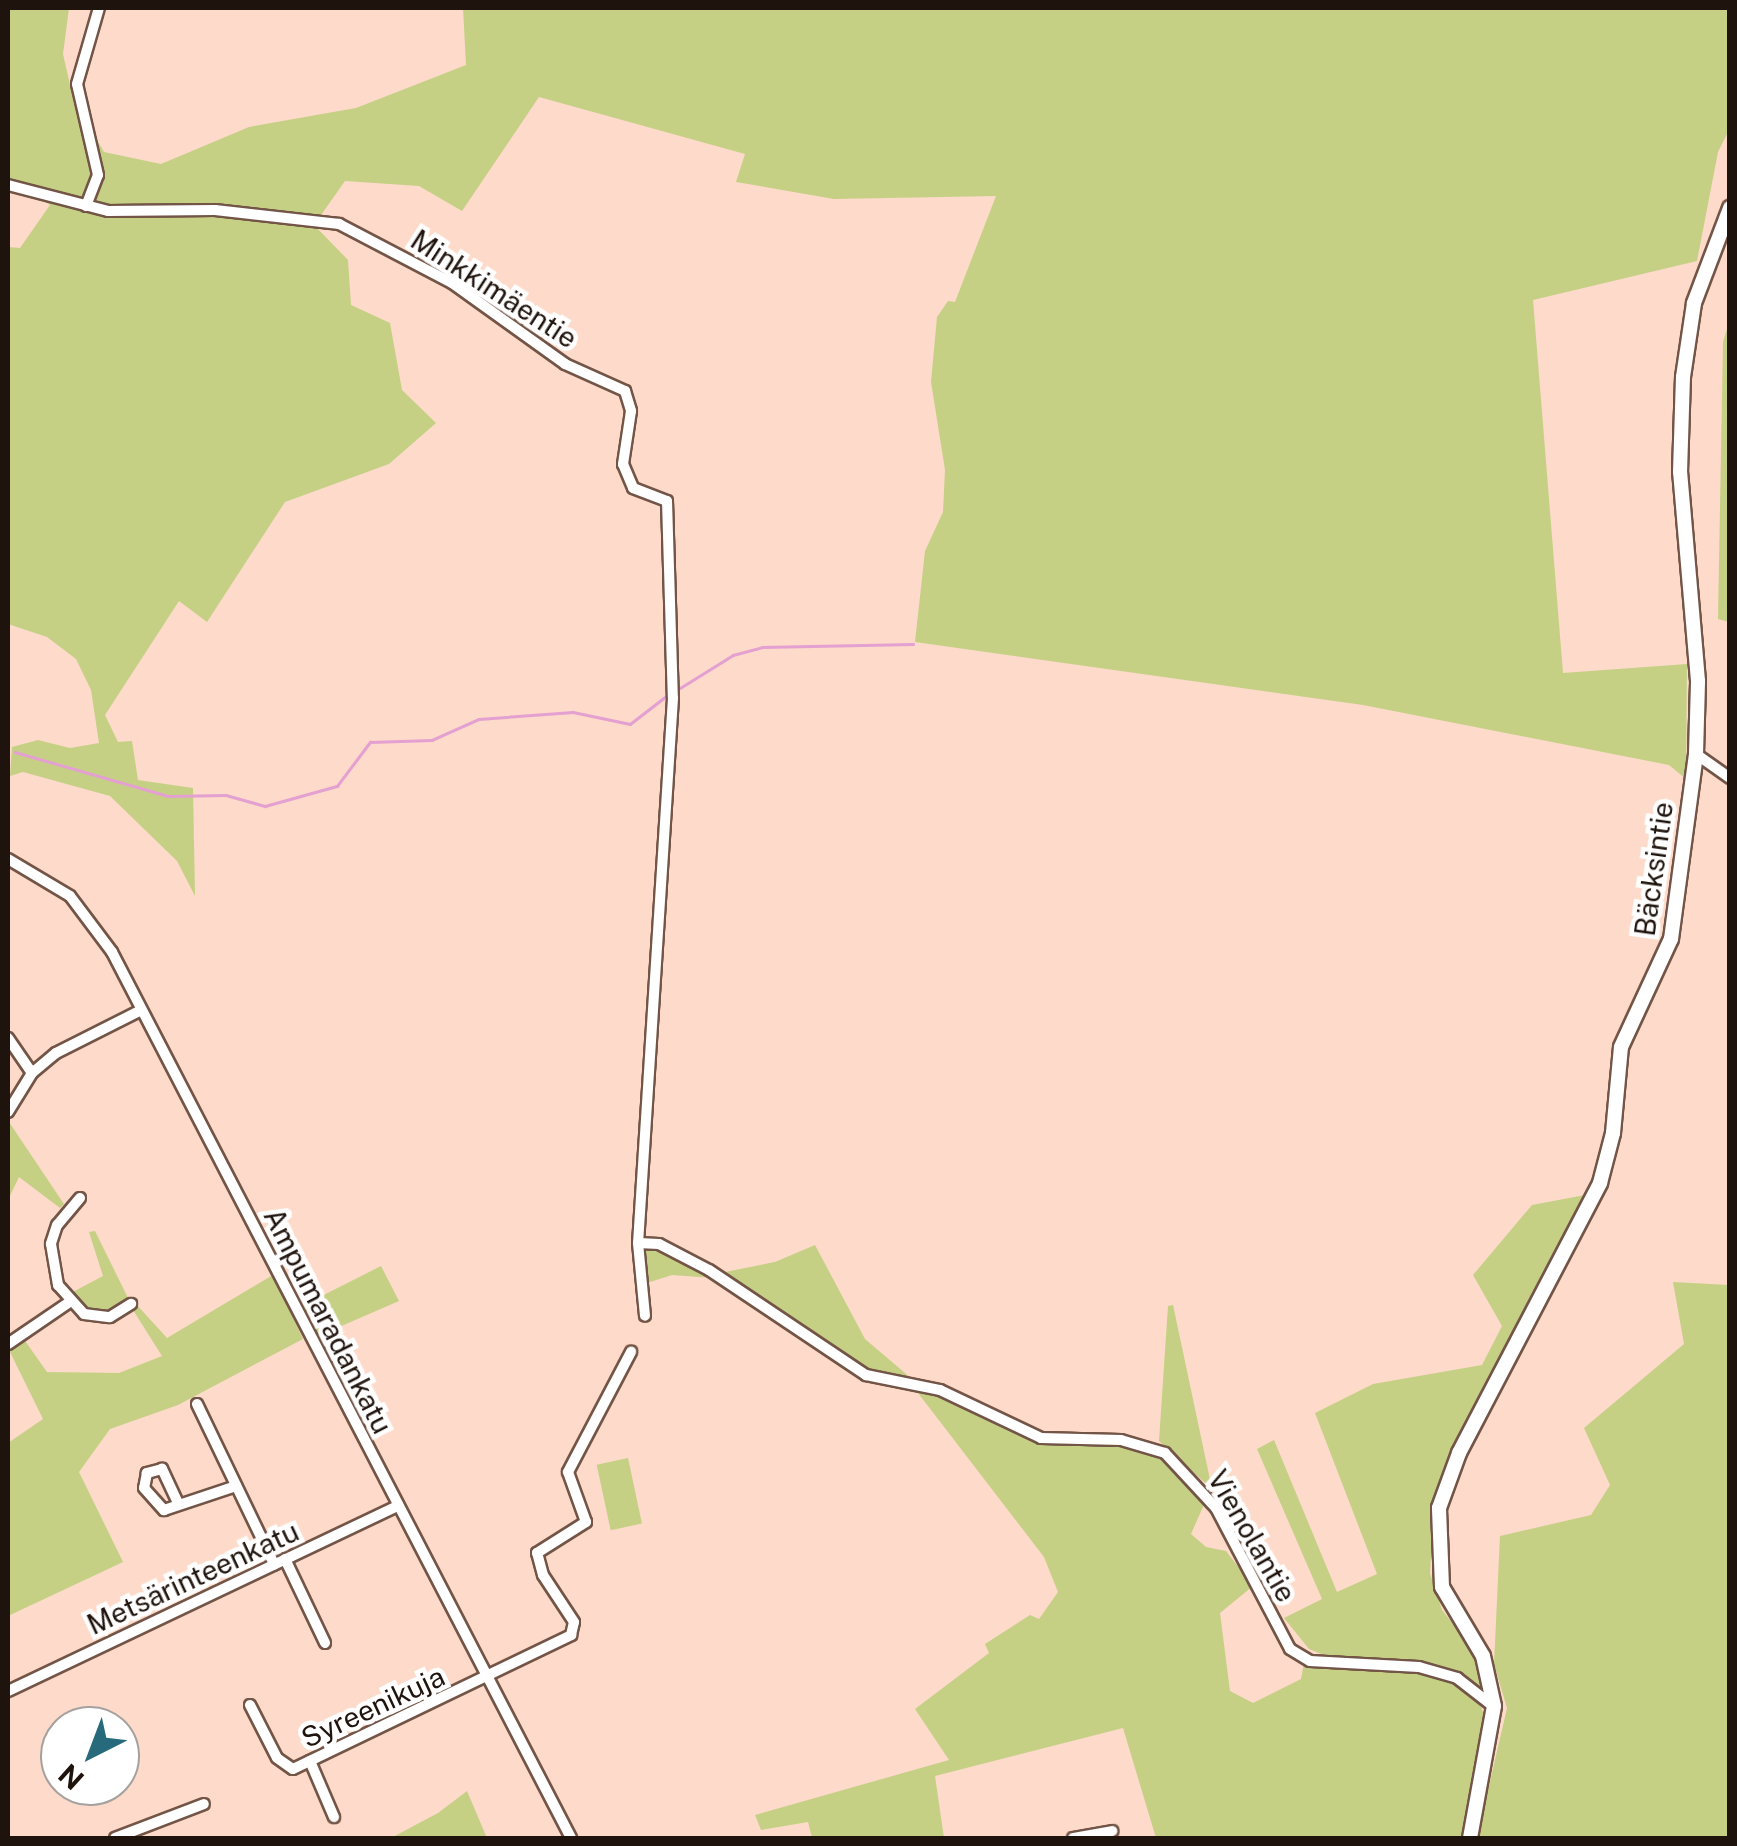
<!DOCTYPE html>
<html>
<head>
<meta charset="utf-8">
<style>
  body { margin:0 }
  #map { position:relative; width:1737px; height:1846px; overflow:hidden; background:#fddac9; font-family:"Public Sans",sans-serif }
  div>[style] { position:absolute }
  .green>* { inset:0; background:#c5d085; transform-origin:0 0 }
  .stream>* { height:2.5px; margin:-1.25px; padding:0 1.25px; transform-origin:1.25px; border-radius:1.25px; background:#e4a0d1 }
  .roads { filter:drop-shadow(2px 0 #735547) drop-shadow(-2px 0 #735547) drop-shadow(0 2px #735547) drop-shadow(0 -2px #735547) }
  .street>* { height:10px; margin:-5px; padding:0 5px; transform-origin:5px; border-radius:5px; background:#fff }
  .secondary>* { height:14px; margin:-7px; padding:0 7px; transform-origin:7px; border-radius:7px; background:#fff }
  span { translate:-50% -50%; white-space:nowrap; text-align:center; line-height:1.15; -webkit-text-stroke:9px #fff; paint-order:stroke }
  .street-label { font-size:28px; color:#1f130d }
  .frame { position:absolute; inset:0; border:10px solid #1f130d; pointer-events:none }
  .north { position:absolute; left:40px; top:1706px; width:100px; height:100px; box-sizing:border-box; background:#fff; border:2px solid #a5a19e; border-radius:50%; rotate:222deg; font-size:28px; font-weight:700; line-height:40px; text-align:center; color:#1f130d }
  .north::after { content:''; display:block; margin:auto; width:35px; height:45px; background:#266a7b; clip-path:polygon(50% 0,100% 100%,50% 72%,0 100%) }
</style>
</head>
<body>
<div id="map">
  <div class="green">
    <div style="clip-path:polygon(8px 8px,69px 8px,63px 54px,73px 98px,104px 152px,161px 164px,249px 127px,356px 108px,466px 65px,463px 8px,1729px 8px,1729px 130px,1718px 152px,1697px 261px,1533px 300px,1563px 673px,1687px 664px,1686px 779px,1669px 765px,1363px 705px,915px 642px,925px 551px,943px 512px,945px 470px,931px 382px,937px 317px,948px 301px,955px 302px,996px 196px,834px 199px,736px 182px,745px 154px,539px 97px,462px 211px,419px 186px,345px 181px,314px 225px,348px 260px,351px 305px,390px 323px,402px 390px,436px 423px,389px 464px,285px 502px,207px 622px,179px 601px,105px 715px,118px 742px,132px 741px,138px 780px,193px 788px,195px 896px,177px 861px,110px 796px,23px 772px,10px 776px,12px 747px,38px 740px,70px 748px,99px 743px,91px 690px,76px 659px,47px 637px,8px 624px,8px 247px,20px 248px,50px 205px,8px 177px)"></div>
    <div style="clip-path:polygon(1729px 322px,1729px 622px,1718px 619px,1723px 342px)"></div>
    <div style="clip-path:polygon(9px 1122px,64px 1204px,60px 1208px,19px 1177px,8px 1200px)"></div>
    <div style="clip-path:polygon(1585px 1195px,1495px 1370px,1434px 1510px,1430px 1573px,1442px 1610px,1473px 1649px,1487px 1691px,1437px 1667px,1329px 1657px,1309px 1649px,1284px 1618px,1322px 1599px,1257px 1449px,1274px 1440px,1337px 1592px,1377px 1574px,1315px 1413px,1373px 1384px,1482px 1365px,1502px 1326px,1473px 1275px,1532px 1205px)"></div>
    <div style="clip-path:polygon(95px 1231px,128px 1298px,108px 1314px,88px 1311px,67px 1295px,103px 1276px,89px 1232px)"></div>
    <div style="clip-path:polygon(815px 1245px,865px 1339px,912px 1379px,865px 1369px,720px 1273px,775px 1262px)"></div>
    <div style="clip-path:polygon(640px 1247px,658px 1247px,713px 1278px,672px 1275px,647px 1283px)"></div>
    <div style="clip-path:polygon(381px 1266px,399px 1301px,316px 1337px,300px 1307px)"></div>
    <div style="clip-path:polygon(273px 1275px,303px 1339px,178px 1405px,110px 1429px,79px 1472px,123px 1562px,8px 1616px,8px 1443px,43px 1419px,8px 1348px,23px 1338px,47px 1372px,119px 1373px,162px 1356px,133px 1310px,136px 1304px,167px 1338px)"></div>
    <div style="clip-path:polygon(1673px 1282px,1729px 1285px,1729px 1838px,1477px 1838px,1507px 1708px,1494px 1664px,1500px 1536px,1591px 1515px,1610px 1485px,1584px 1428px,1684px 1344px)"></div>
    <div style="clip-path:polygon(1173px 1305px,1212px 1489px,1159px 1441px,1168px 1306px)"></div>
    <div style="clip-path:polygon(918px 1393px,947px 1398px,1037px 1443px,1126px 1447px,1165px 1458px,1206px 1500px,1191px 1534px,1206px 1547px,1226px 1551px,1253px 1586px,1220px 1613px,1230px 1691px,1253px 1703px,1301px 1679px,1304px 1663px,1420px 1672px,1460px 1687px,1480px 1703px,1487px 1725px,1465px 1838px,1156px 1838px,1123px 1728px,935px 1776px,944px 1838px,812px 1838px,808px 1822px,761px 1830px,755px 1815px,949px 1760px,915px 1709px,989px 1653px,985px 1644px,1030px 1615px,1039px 1619px,1058px 1592px,1044px 1557px)"></div>
    <div style="left:628px;top:1458px;width:67px;height:32px;rotate:78deg"></div>
    <div style="clip-path:polygon(467px 1791px,487px 1838px,391px 1838px,438px 1813px)"></div>
  </div>
  <div class="stream">
    <div style="left:680px;top:688px;width:62px;rotate:-31.9deg"></div>
    <div style="left:733px;top:655px;width:30px;rotate:-15deg"></div>
    <div style="left:762px;top:647px;width:151px;rotate:-1.1deg"></div>
    <div style="left:15px;top:752px;width:159px;rotate:16deg"></div>
    <div style="left:168px;top:796px;width:58px;rotate:-1deg"></div>
    <div style="left:226px;top:795px;width:41px;rotate:15.8deg"></div>
    <div style="left:265px;top:806px;width:75px;rotate:-15.5deg"></div>
    <div style="left:337px;top:786px;width:55px;rotate:-53.1deg"></div>
    <div style="left:370px;top:742px;width:62px;rotate:-1.8deg"></div>
    <div style="left:432px;top:740px;width:51px;rotate:-24.1deg"></div>
    <div style="left:479px;top:719px;width:94px;rotate:-4.3deg"></div>
    <div style="left:573px;top:712px;width:58px;rotate:11.9deg"></div>
    <div style="left:630px;top:724px;width:44px;rotate:-37.6deg"></div>
  </div>
  <div class="roads">
    <div class="street">
      <div style="left:8px;top:185px;width:103px;rotate:14.6deg"></div>
      <div style="left:108px;top:211px;width:107px;rotate:-0.5deg"></div>
      <div style="left:215px;top:210px;width:125px;rotate:6.4deg"></div>
      <div style="left:339px;top:224px;width:127px;rotate:27.6deg"></div>
      <div style="left:452px;top:283px;width:139px;rotate:35.6deg"></div>
      <div style="left:565px;top:364px;width:66px;rotate:24.2deg"></div>
      <div style="left:625px;top:391px;width:21px;rotate:73deg"></div>
      <div style="left:631px;top:411px;width:54px;rotate:98.6deg"></div>
      <div style="left:623px;top:464px;width:26px;rotate:67deg"></div>
      <div style="left:633px;top:488px;width:36px;rotate:21deg"></div>
      <div style="left:667px;top:501px;width:197px;rotate:88.3deg"></div>
      <div style="left:673px;top:698px;width:546px;rotate:93.67deg"></div>
      <div style="left:638px;top:1243px;width:73px;rotate:84.5deg"></div>
      <div style="left:86px;top:206px;width:33px;rotate:-69deg"></div>
      <div style="left:98px;top:175px;width:93px;rotate:-103deg"></div>
      <div style="left:77px;top:84px;width:79px;rotate:-73.9deg"></div>
      <div style="left:1696px;top:754px;width:42px;rotate:35.2deg"></div>
      <div style="left:8px;top:859px;width:72px;rotate:30.8deg"></div>
      <div style="left:70px;top:896px;width:70px;rotate:53.1deg"></div>
      <div style="left:112px;top:952px;width:998px;rotate:62.61deg"></div>
      <div style="left:8px;top:1038px;width:42px;rotate:55.6deg"></div>
      <div style="left:8px;top:1112px;width:46px;rotate:-58.4deg"></div>
      <div style="left:32px;top:1073px;width:31px;rotate:-40deg"></div>
      <div style="left:56px;top:1053px;width:95px;rotate:-26.8deg"></div>
      <div style="left:80px;top:1198px;width:35px;rotate:130deg"></div>
      <div style="left:57px;top:1225px;width:20px;rotate:108deg"></div>
      <div style="left:51px;top:1244px;width:42px;rotate:80.3deg"></div>
      <div style="left:58px;top:1285px;width:39px;rotate:48deg"></div>
      <div style="left:84px;top:1314px;width:26px;rotate:7deg"></div>
      <div style="left:110px;top:1317px;width:25px;rotate:-32deg"></div>
      <div style="left:638px;top:1243px;width:21px;rotate:3deg"></div>
      <div style="left:659px;top:1244px;width:56px;rotate:27.5deg"></div>
      <div style="left:709px;top:1270px;width:189px;rotate:33.8deg"></div>
      <div style="left:866px;top:1375px;width:76px;rotate:11.5deg"></div>
      <div style="left:940px;top:1390px;width:112px;rotate:25.4deg"></div>
      <div style="left:1041px;top:1438px;width:80px;rotate:1.4deg"></div>
      <div style="left:1121px;top:1440px;width:46px;rotate:16.5deg"></div>
      <div style="left:1165px;top:1453px;width:75px;rotate:47.2deg"></div>
      <div style="left:1216px;top:1508px;width:159px;rotate:62.3deg"></div>
      <div style="left:1290px;top:1649px;width:23px;rotate:31deg"></div>
      <div style="left:1310px;top:1661px;width:109px;rotate:3.2deg"></div>
      <div style="left:1419px;top:1667px;width:40px;rotate:16deg"></div>
      <div style="left:1457px;top:1678px;width:46px;rotate:37.9deg"></div>
      <div style="left:8px;top:1344px;width:73px;rotate:-34.3deg"></div>
      <div style="left:197px;top:1404px;width:178px;rotate:64.3deg"></div>
      <div style="left:178px;top:1503px;width:38px;rotate:-115deg"></div>
      <div style="left:162px;top:1469px;width:16px;rotate:165deg"></div>
      <div style="left:147px;top:1473px;width:15px;rotate:101deg"></div>
      <div style="left:144px;top:1488px;width:30px;rotate:48deg"></div>
      <div style="left:164px;top:1510px;width:76px;rotate:-18.4deg"></div>
      <div style="left:285px;top:1559px;width:93px;rotate:64.5deg"></div>
      <div style="left:8px;top:1691px;width:432px;rotate:-25.4deg"></div>
      <div style="left:250px;top:1705px;width:59px;rotate:63deg"></div>
      <div style="left:277px;top:1758px;width:19px;rotate:35deg"></div>
      <div style="left:293px;top:1769px;width:309px;rotate:-25.7deg"></div>
      <div style="left:571px;top:1635px;width:13px;rotate:-77deg"></div>
      <div style="left:574px;top:1622px;width:56px;rotate:-123.4deg"></div>
      <div style="left:543px;top:1575px;width:23px;rotate:-105deg"></div>
      <div style="left:537px;top:1553px;width:58px;rotate:-32.3deg"></div>
      <div style="left:586px;top:1522px;width:53px;rotate:-109.8deg"></div>
      <div style="left:568px;top:1472px;width:136px;rotate:-62.3deg"></div>
      <div style="left:310px;top:1761px;width:61px;rotate:66.8deg"></div>
      <div style="left:115px;top:1838px;width:95px;rotate:-20.9deg"></div>
      <div style="left:1073px;top:1838px;width:40px;rotate:-10deg"></div>
    </div>
    <div class="secondary">
      <div style="left:1470px;top:1838px;width:134px;rotate:-79.7deg"></div>
      <div style="left:1494px;top:1706px;width:51px;rotate:-102.4deg"></div>
      <div style="left:1483px;top:1656px;width:80px;rotate:-120.7deg"></div>
      <div style="left:1442px;top:1587px;width:79px;rotate:-92.2deg"></div>
      <div style="left:1439px;top:1508px;width:59px;rotate:-70deg"></div>
      <div style="left:1459px;top:1453px;width:305px;rotate:-62.4deg"></div>
      <div style="left:1600px;top:1183px;width:52px;rotate:-75.4deg"></div>
      <div style="left:1613px;top:1133px;width:86px;rotate:-84.7deg"></div>
      <div style="left:1621px;top:1047px;width:119px;rotate:-65.2deg"></div>
      <div style="left:1671px;top:939px;width:187px;rotate:-82.3deg"></div>
      <div style="left:1696px;top:754px;width:73px;rotate:-88.4deg"></div>
      <div style="left:1698px;top:681px;width:210px;rotate:-94.9deg"></div>
      <div style="left:1680px;top:472px;width:95px;rotate:-88.2deg"></div>
      <div style="left:1683px;top:377px;width:75px;rotate:-81.5deg"></div>
      <div style="left:1694px;top:303px;width:102px;rotate:-69.2deg"></div>
    </div>
  </div>
  <div class="street-label">
    <span style="left:494px;top:289px;rotate:33deg">Minkkimäentie</span>
    <span style="left:1654px;top:869px;rotate:-82deg">Bäcksintie</span>
    <span style="left:328px;top:1321px;rotate:63deg">Ampumaradankatu</span>
    <span style="left:1252px;top:1536px;rotate:60deg">Vienolantie</span>
    <span style="left:193px;top:1578px;rotate:-25deg">Metsärinteenkatu</span>
    <span style="left:373px;top:1707px;rotate:-25deg">Syreenikuja</span>
  </div>
  <div class="frame"></div>
  <div class="north">N</div>
</div>
</body>
</html>
